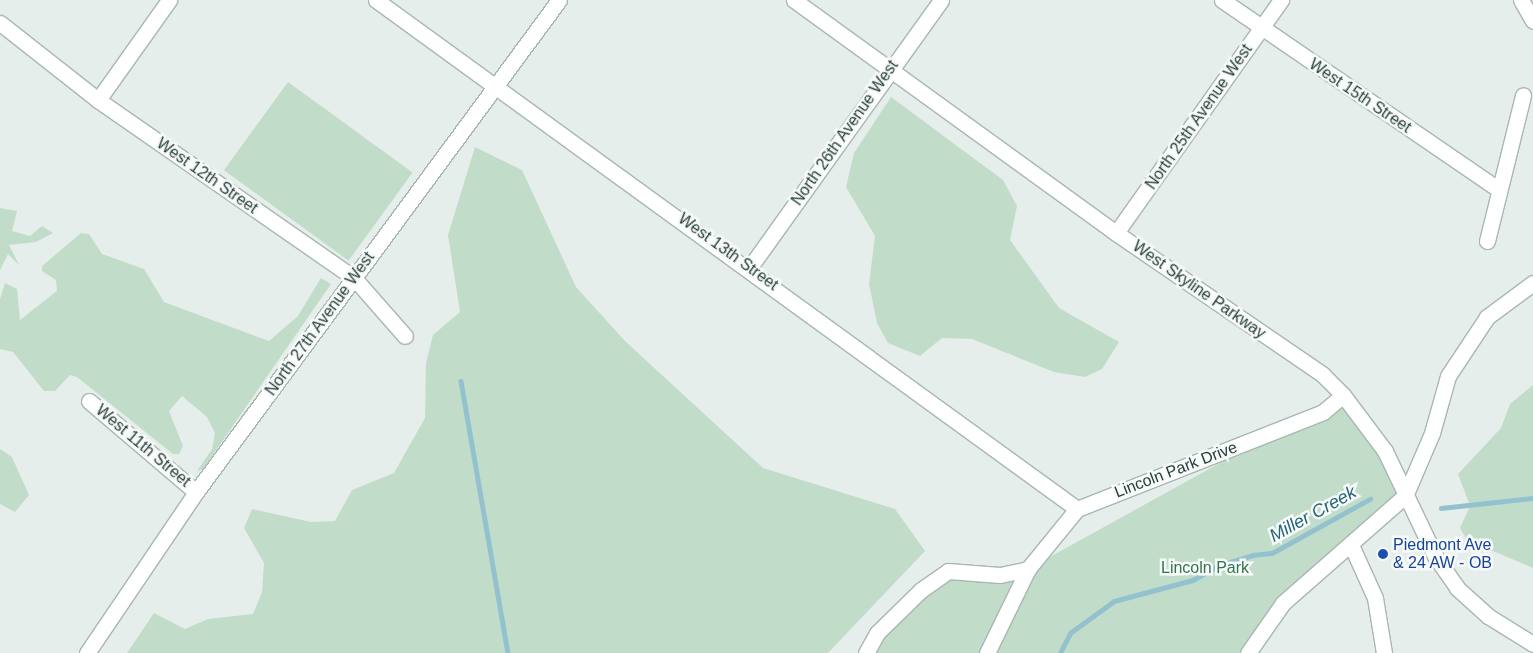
<!DOCTYPE html>
<html>
<head>
<meta charset="utf-8">
<style>
  body { margin:0 }
  #map { position:relative; width:1533px; height:653px; overflow:hidden; background:#e6eeeb; font-family:Helvetica,sans-serif }
  div>[style] { position:absolute }
  .green>* { inset:0; background:#c1ddca; transform-origin:0 0 }
  .stream>* { height:4.5px; margin:-2.25px; padding:0 2.25px; transform-origin:2.25px; border-radius:2.25px; background:#93c2ce }
  .roads { filter:drop-shadow(1px 0 #a9b6b2) drop-shadow(-1px 0 #a9b6b2) drop-shadow(0 1px #a9b6b2) drop-shadow(0 -1px #a9b6b2) }
  .minor>* { height:15px; margin:-7.5px; padding:0 7.5px; transform-origin:7.5px; border-radius:7.5px; background:#fff }
  .dots>* { width:14px; height:14px; translate:-50% -50%; box-sizing:border-box; border:2px solid #f7faf9; border-radius:50% }
  span { translate:-50% -50%; white-space:nowrap; text-align:center; line-height:1.15; -webkit-text-stroke:5px #f7faf9; paint-order:stroke }
  .street-label { font-size:16px; color:#263f39 }
  .transit-label { font-size:16px; color:#164399 }
  .left { translate:0 -50%; text-align:left }
  .park-label { font-size:16px; color:#33734f }
  .water-label { font-size:18px; color:#246577; font-style:italic }
</style>
</head>
<body>
<div id="map">
  <div class="green">
    <div style="left:288px;top:82px;width:154px;height:109px;rotate:36deg"></div>
    <div style="clip-path:polygon(891px 97px,1003px 180px,1017px 206px,1010px 240px,1059px 308px,1119px 342px,1102px 369px,1085px 377px,1054px 372px,972px 339px,942px 338px,920px 356px,888px 343px,877px 323px,869px 284px,875px 236px,846px 187px,854px 153px)"></div>
    <div style="clip-path:polygon(475px 147px,522px 170px,576px 287px,625px 341px,763px 468px,895px 509px,925px 551px,828px 653px,127px 653px,154px 613px,185px 629px,208px 619px,253px 614px,262px 592px,264px 563px,244px 528px,252px 509px,311px 522px,335px 521px,352px 490px,394px 473px,425px 418px,426px 363px,433px 335px,460px 312px,448px 235px)"></div>
    <div style="clip-path:polygon(0 208px,17px 211px,12px 231px,30px 236px,42px 226px,53px 233px,36px 242px,9px 245px,19px 265px,8px 254px,0 270px)"></div>
    <div style="clip-path:polygon(81px 233px,89px 234px,102px 254px,144px 269px,164px 302px,269px 341px,298px 316px,321px 278px,331px 284px,203px 469px,197px 471px,212px 449px,215px 433px,207px 417px,182px 396px,169px 411px,183px 446px,179px 454px,173px 454px,77px 377px,70px 375px,55px 391px,44px 391px,13px 352px,0 349px,0 299px,5px 283px,17px 289px,20px 320px,57px 291px,56px 280px,42px 271px,42px 266px)"></div>
    <div style="clip-path:polygon(1533px 385px,1533px 568px,1467px 540px,1460px 528px,1470px 506px,1458px 474px,1501px 428px,1510px 404px)"></div>
    <div style="clip-path:polygon(1343px 395px,1405px 496px,1283px 603px,1248px 653px,866px 653px,948px 571px,1028px 569px)"></div>
    <div style="clip-path:polygon(0 449px,12px 457px,29px 495px,15px 512px,0 504px)"></div>
  </div>
  <div class="stream">
    <div style="left:461px;top:381px;width:276px;rotate:80.2deg"></div>
    <div style="left:1441px;top:508px;width:93px;rotate:-6.2deg"></div>
    <div style="left:1060px;top:653px;width:22px;rotate:-63deg"></div>
    <div style="left:1070px;top:633px;width:54px;rotate:-36deg"></div>
    <div style="left:1114px;top:601px;width:82px;rotate:-14.9deg"></div>
    <div style="left:1193px;top:580px;width:28px;rotate:-30deg"></div>
    <div style="left:1217px;top:566px;width:37px;rotate:-17deg"></div>
    <div style="left:1252px;top:555px;width:20px;rotate:-6deg"></div>
    <div style="left:1272px;top:553px;width:112px;rotate:-28.9deg"></div>
  </div>
  <div class="roads">
    <div class="minor">
      <div style="left:376px;top:0;width:866px;rotate:35.98deg"></div>
      <div style="left:794px;top:0;width:397px;rotate:35.9deg"></div>
      <div style="left:1116px;top:233px;width:251px;rotate:34.4deg"></div>
      <div style="left:1323px;top:375px;width:28px;rotate:45deg"></div>
      <div style="left:1343px;top:395px;width:70px;rotate:53.1deg"></div>
      <div style="left:1385px;top:451px;width:116px;rotate:64.5deg"></div>
      <div style="left:1435px;top:556px;width:39px;rotate:55deg"></div>
      <div style="left:1457px;top:588px;width:42px;rotate:42.1deg"></div>
      <div style="left:1488px;top:616px;width:53px;rotate:31.9deg"></div>
      <div style="left:1222px;top:0;width:336px;rotate:34.4deg"></div>
      <div style="left:1521px;top:0;width:24px;rotate:60deg"></div>
      <div style="left:0;top:23px;width:125px;rotate:38.2deg"></div>
      <div style="left:98px;top:100px;width:312px;rotate:34.8deg"></div>
      <div style="left:354px;top:278px;width:77px;rotate:48.7deg"></div>
      <div style="left:98px;top:100px;width:123px;rotate:-54.6deg"></div>
      <div style="left:1116px;top:233px;width:286px;rotate:-54.7deg"></div>
      <div style="left:1487px;top:241px;width:150px;rotate:-76.1deg"></div>
      <div style="left:750px;top:267px;width:328px;rotate:-54.4deg"></div>
      <div style="left:89px;top:401px;width:140px;rotate:40.4deg"></div>
      <div style="left:1352px;top:547px;width:56px;rotate:65.7deg"></div>
      <div style="left:1375px;top:598px;width:56px;rotate:80.7deg"></div>
      <div style="left:87px;top:653px;width:194px;rotate:-55.9deg"></div>
      <div style="left:196px;top:492px;width:611px;rotate:-53.58deg"></div>
      <div style="left:866px;top:653px;width:23px;rotate:-61deg"></div>
      <div style="left:877px;top:633px;width:62px;rotate:-44.3deg"></div>
      <div style="left:921px;top:590px;width:33px;rotate:-35deg"></div>
      <div style="left:948px;top:571px;width:52px;rotate:4.4deg"></div>
      <div style="left:1000px;top:575px;width:29px;rotate:-12deg"></div>
      <div style="left:987px;top:653px;width:93px;rotate:-64deg"></div>
      <div style="left:1028px;top:569px;width:77px;rotate:-50.8deg"></div>
      <div style="left:1077px;top:509px;width:264px;rotate:-21.5deg"></div>
      <div style="left:1323px;top:412px;width:26px;rotate:-40deg"></div>
      <div style="left:1248px;top:653px;width:61px;rotate:-55deg"></div>
      <div style="left:1283px;top:603px;width:162px;rotate:-41.3deg"></div>
      <div style="left:1405px;top:496px;width:69px;rotate:-66.8deg"></div>
      <div style="left:1432px;top:433px;width:59px;rotate:-74.3deg"></div>
      <div style="left:1448px;top:376px;width:71px;rotate:-56.5deg"></div>
      <div style="left:1487px;top:317px;width:57px;rotate:-36.5deg"></div>
    </div>
  </div>
  <div class="dots">
    <div style="left:1383px;top:554px;background:#1a4fb4"></div>
  </div>
  <div class="street-label">
    <span style="left:1360px;top:96px;rotate:34deg">West 15th Street</span>
    <span style="left:1199px;top:117px;rotate:-55deg">North 25th Avenue West</span>
    <span style="left:845px;top:133px;rotate:-55deg">North 26th Avenue West</span>
    <span style="left:207px;top:176px;rotate:35deg">West 12th Street</span>
    <span style="left:728px;top:252px;rotate:36deg">West 13th Street</span>
    <span style="left:1199px;top:290px;rotate:35deg">West Skyline Parkway</span>
    <span style="left:320px;top:324px;rotate:-54deg">North 27th Avenue West</span>
    <span style="left:143px;top:446px;rotate:40deg">West 11th Street</span>
    <span style="left:1176px;top:470px;rotate:-21deg">Lincoln Park Drive</span>
  </div>
  <div class="transit-label">
    <span class="left" style="left:1393px;top:554px">Piedmont Ave<br>&amp; 24 AW - OB</span>
  </div>
  <div class="park-label">
    <span style="left:1205px;top:568px">Lincoln Park</span>
  </div>
  <div class="water-label">
    <span style="left:1313px;top:514px;rotate:-29deg">Miller Creek</span>
  </div>
</div>
</body>
</html>
